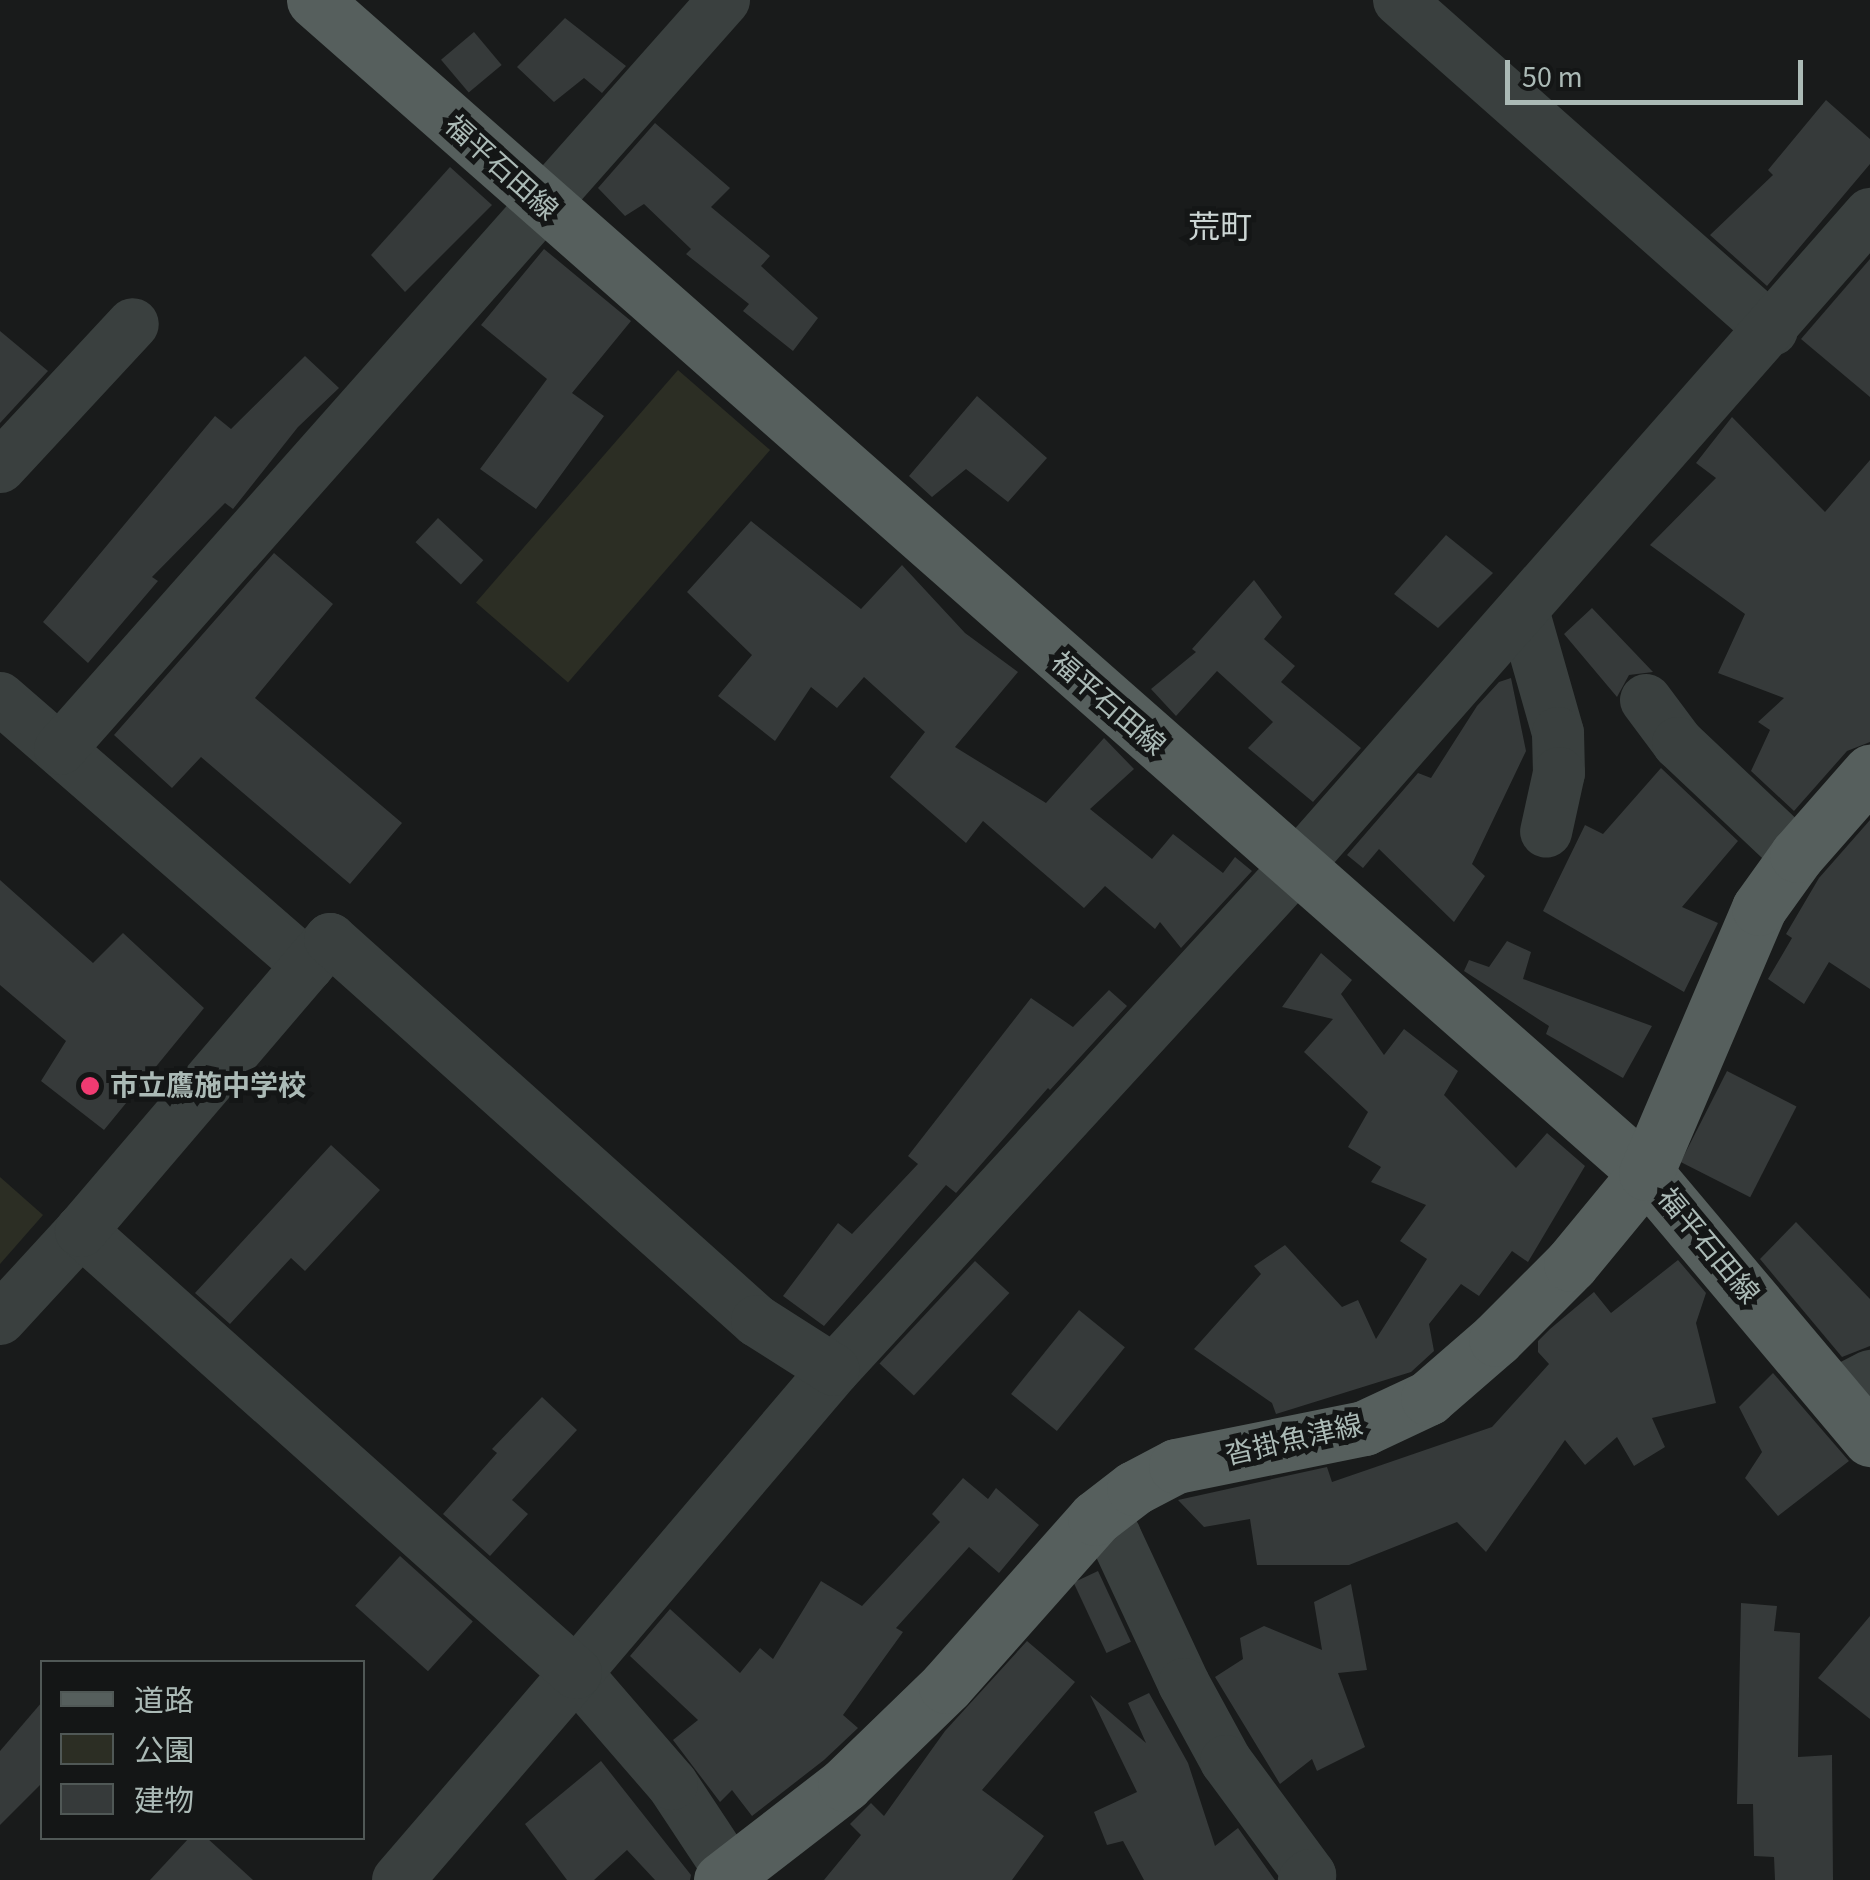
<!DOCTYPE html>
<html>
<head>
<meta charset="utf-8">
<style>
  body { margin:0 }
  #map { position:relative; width:1870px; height:1880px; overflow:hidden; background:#191b1b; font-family:"Source Sans 3","Noto Sans JP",sans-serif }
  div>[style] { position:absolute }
  .green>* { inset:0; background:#2c2e24; transform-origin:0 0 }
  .building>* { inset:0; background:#363a3a; transform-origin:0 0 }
  .minor>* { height:52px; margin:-26px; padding:0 26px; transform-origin:26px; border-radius:26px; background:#3a403f }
  .major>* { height:55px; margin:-27.5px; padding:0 27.5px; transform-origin:27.5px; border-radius:27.5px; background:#565f5d }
  .dots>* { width:28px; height:28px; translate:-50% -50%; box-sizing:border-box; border:5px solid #141616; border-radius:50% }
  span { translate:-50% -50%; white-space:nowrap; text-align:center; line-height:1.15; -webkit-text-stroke:10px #141616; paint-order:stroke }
  .street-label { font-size:28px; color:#abbab6 }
  .poi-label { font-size:28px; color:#abbab6; font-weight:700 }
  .left { translate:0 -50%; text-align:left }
  .quarter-label { font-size:32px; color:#ccd6d4 }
  .legend { position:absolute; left:40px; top:1660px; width:325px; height:180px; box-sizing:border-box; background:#141616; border:2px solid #505856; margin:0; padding:12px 18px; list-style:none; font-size:30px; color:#abbab6 }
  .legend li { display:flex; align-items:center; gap:20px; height:50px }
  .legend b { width:50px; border:2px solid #505856 }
  .scale { position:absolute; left:1505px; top:60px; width:298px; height:45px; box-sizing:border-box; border:5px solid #abbab6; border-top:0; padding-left:12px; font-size:30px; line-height:35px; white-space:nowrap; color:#abbab6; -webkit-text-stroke:8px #141616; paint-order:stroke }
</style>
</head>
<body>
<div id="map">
  <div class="green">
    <div style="left:678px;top:370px;width:122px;height:308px;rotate:41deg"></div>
    <div style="clip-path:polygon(0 1177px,43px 1215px,0 1264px)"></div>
  </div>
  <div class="building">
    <div style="clip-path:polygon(565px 18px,626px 66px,602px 93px,584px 78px,554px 102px,517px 67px)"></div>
    <div style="left:474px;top:32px;width:43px;height:43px;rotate:50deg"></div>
    <div style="clip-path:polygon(1826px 100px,1870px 139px,1870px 164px,1767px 286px,1710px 235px,1773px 175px,1768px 170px)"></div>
    <div style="clip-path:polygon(655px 123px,730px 188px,711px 207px,770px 256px,761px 266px,818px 318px,793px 351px,743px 311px,749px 304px,686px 254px,691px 249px,644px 204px,625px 216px,598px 188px)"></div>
    <div style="clip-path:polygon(450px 167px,492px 205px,405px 292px,371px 255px)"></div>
    <div style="clip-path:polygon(544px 249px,631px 321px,572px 393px,604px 416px,536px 509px,480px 469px,547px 379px,481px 325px)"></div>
    <div style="clip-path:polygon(1870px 259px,1870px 397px,1801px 339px)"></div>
    <div style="clip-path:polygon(0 331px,48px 371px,0 423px)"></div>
    <div style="clip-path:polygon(305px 356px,339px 388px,298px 427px,233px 509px,225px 503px,152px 577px,158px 581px,88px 663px,43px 622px,215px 416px,231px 429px)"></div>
    <div style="clip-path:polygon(977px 396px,1047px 458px,1008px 502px,966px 469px,932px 497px,909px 476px)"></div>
    <div style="clip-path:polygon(1732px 417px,1825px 512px,1870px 460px,1870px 742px,1847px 751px,1794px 811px,1751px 771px,1770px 730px,1758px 722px,1784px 698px,1718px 673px,1745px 614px,1650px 545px,1716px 478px,1696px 463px)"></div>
    <div style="left:438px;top:518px;width:62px;height:33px;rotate:43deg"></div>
    <div style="clip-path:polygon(751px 521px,861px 609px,902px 565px,965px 633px,1018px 672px,955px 747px,1046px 803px,1104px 738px,1134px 769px,1090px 809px,1152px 859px,1173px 834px,1223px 873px,1235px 857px,1252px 871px,1181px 948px,1160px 922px,1155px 929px,1105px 886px,1084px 908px,983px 821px,966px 843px,890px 777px,925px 732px,864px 677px,837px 708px,811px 687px,775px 741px,718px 696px,752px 655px,687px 592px)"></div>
    <div style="clip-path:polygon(1446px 535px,1493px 573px,1438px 628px,1394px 594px)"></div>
    <div style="clip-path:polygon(274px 553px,333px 604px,255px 698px,402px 823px,350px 884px,201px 757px,172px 788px,114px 735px)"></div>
    <div style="clip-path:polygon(1254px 580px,1282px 617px,1264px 639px,1295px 666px,1281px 682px,1361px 748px,1313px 802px,1248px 748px,1273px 722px,1217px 671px,1176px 716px,1151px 689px,1196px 652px,1192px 649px)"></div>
    <div style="clip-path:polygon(1592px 608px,1653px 672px,1629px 675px,1617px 697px,1564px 634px)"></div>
    <div style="clip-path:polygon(1511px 678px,1526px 751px,1472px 864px,1485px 876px,1454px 922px,1379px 849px,1363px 868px,1347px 855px,1418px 773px,1431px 778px,1477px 706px,1499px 682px)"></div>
    <div style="clip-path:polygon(1661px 768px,1738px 841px,1682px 907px,1718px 923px,1684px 992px,1543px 911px,1585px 825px,1603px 834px)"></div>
    <div style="clip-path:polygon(1870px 820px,1870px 989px,1829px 962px,1804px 1004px,1768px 979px,1792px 938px,1786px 934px,1819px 878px)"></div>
    <div style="clip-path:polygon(0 880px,93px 963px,123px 933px,204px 1008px,104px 1130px,41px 1081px,66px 1041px,0 985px)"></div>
    <div style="clip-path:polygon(1507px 941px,1531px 952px,1523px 979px,1652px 1026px,1623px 1078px,1546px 1034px,1549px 1026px,1464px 971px,1469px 960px,1489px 967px)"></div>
    <div style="clip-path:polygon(1321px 953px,1352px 980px,1341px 994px,1384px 1055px,1404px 1029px,1458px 1071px,1444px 1095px,1516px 1168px,1547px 1133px,1585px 1166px,1528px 1262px,1512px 1251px,1479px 1296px,1461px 1284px,1429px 1324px,1434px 1351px,1411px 1372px,1276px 1414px,1272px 1403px,1194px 1349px,1261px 1274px,1254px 1266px,1285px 1245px,1342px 1307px,1358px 1300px,1376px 1339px,1427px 1259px,1400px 1241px,1426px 1205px,1371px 1182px,1381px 1167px,1348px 1147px,1368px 1112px,1304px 1052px,1333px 1019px,1282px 1007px)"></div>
    <div style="clip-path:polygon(1109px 990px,1127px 1006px,1050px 1090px,1048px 1088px,956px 1193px,946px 1185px,824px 1326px,783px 1296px,838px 1223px,852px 1234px,918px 1164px,908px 1156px,1031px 998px,1073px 1027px)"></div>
    <div style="left:1727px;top:1071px;width:78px;height:102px;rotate:27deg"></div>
    <div style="clip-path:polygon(331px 1145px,380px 1190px,305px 1271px,291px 1258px,230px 1324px,195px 1293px)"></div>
    <div style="clip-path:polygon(1796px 1222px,1870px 1299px,1870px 1346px,1842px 1357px,1760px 1259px)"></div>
    <div style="clip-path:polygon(1678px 1260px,1706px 1293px,1696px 1323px,1716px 1403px,1652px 1418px,1665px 1447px,1634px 1466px,1617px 1437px,1585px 1465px,1565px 1440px,1486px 1552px,1457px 1522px,1349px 1565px,1257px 1565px,1250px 1519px,1204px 1527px,1178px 1500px,1327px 1467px,1332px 1482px,1492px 1427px,1549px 1364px,1538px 1352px,1538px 1341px,1550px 1329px,1594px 1292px,1611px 1313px)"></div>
    <div style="left:975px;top:1261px;width:47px;height:140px;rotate:43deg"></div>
    <div style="left:1079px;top:1310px;width:59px;height:108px;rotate:39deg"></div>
    <div style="clip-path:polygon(1773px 1373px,1849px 1461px,1778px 1516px,1745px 1478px,1762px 1452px,1739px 1407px)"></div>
    <div style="clip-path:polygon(542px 1397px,577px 1430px,512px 1500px,528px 1514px,490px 1556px,443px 1514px,497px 1453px,492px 1449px)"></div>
    <div style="clip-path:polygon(963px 1478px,988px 1499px,996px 1488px,1039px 1525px,999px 1573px,969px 1547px,896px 1628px,903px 1632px,843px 1715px,858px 1728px,824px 1760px,752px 1816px,732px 1790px,720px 1802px,673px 1740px,698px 1720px,630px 1656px,670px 1609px,740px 1673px,760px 1648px,773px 1659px,821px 1581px,862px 1606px,940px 1522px,932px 1514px)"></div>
    <div style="left:400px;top:1556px;width:98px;height:67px;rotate:42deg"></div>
    <div style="left:1098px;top:1571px;width:78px;height:27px;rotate:65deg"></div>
    <div style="clip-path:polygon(1351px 1584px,1367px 1670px,1338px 1673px,1365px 1747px,1317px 1771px,1312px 1759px,1280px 1784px,1215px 1677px,1243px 1659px,1240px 1638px,1264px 1626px,1322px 1650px,1314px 1602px)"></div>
    <div style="clip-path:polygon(1741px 1603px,1777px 1606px,1774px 1631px,1800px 1633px,1798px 1757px,1832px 1755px,1833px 1880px,1775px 1880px,1774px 1857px,1754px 1856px,1753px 1804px,1737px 1804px)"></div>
    <div style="clip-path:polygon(1870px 1616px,1870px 1719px,1818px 1678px)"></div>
    <div style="clip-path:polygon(1027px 1641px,1075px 1682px,982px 1790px,1044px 1836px,1012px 1880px,824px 1880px,861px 1835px,850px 1824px,871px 1803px,884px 1816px,945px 1731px)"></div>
    <div style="clip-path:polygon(1149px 1693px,1188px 1763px,1215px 1846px,1238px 1828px,1275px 1880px,1144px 1880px,1123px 1841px,1107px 1845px,1094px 1812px,1137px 1792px,1090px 1695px,1146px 1743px,1128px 1703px)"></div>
    <div style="clip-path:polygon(42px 1702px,42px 1783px,0 1825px,0 1751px)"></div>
    <div style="clip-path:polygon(601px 1761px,691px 1875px,690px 1880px,655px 1880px,627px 1850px,594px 1880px,567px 1880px,525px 1824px)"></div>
    <div style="clip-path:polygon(189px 1838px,207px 1838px,253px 1880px,150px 1880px)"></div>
  </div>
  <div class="minor">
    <div style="left:1399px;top:0;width:498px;rotate:41.5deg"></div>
    <div style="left:0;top:467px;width:195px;rotate:-47.1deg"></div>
    <div style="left:1523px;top:610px;width:128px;rotate:74.1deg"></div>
    <div style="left:1558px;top:733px;width:40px;rotate:88.6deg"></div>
    <div style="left:1559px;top:773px;width:60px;rotate:102.4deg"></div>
    <div style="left:0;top:698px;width:408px;rotate:41deg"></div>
    <div style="left:1646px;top:700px;width:54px;rotate:53.3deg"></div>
    <div style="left:1678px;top:743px;width:163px;rotate:43.3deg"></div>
    <div style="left:60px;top:749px;width:1001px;rotate:-48.44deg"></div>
    <div style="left:0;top:1319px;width:120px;rotate:-47.4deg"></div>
    <div style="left:1833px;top:1395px;width:42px;rotate:-27.2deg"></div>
    <div style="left:1095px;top:1518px;width:27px;rotate:42deg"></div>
    <div style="left:1115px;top:1536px;width:163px;rotate:65deg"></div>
    <div style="left:1184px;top:1684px;width:88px;rotate:61.4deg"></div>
    <div style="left:1226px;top:1761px;width:142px;rotate:53.6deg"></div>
    <div style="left:1310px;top:1875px;width:8px;rotate:140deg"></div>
    <div style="left:731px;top:1873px;width:107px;rotate:-123.5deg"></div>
    <div style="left:672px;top:1784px;width:147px;rotate:-130.9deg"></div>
    <div style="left:576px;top:1673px;width:398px;rotate:-49.6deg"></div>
    <div style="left:834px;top:1370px;width:682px;rotate:-47.44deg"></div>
    <div style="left:1295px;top:868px;width:871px;rotate:-48.68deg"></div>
    <div style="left:398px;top:1880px;width:273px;rotate:-49.3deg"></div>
    <div style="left:576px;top:1673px;width:664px;rotate:-138.24deg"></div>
    <div style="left:81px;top:1231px;width:384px;rotate:-49.5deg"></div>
    <div style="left:330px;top:939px;width:573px;rotate:41.82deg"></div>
    <div style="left:757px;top:1321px;width:91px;rotate:32.5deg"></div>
  </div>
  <div class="major">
    <div style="left:314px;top:0;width:1775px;rotate:41.37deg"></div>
    <div style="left:1646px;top:1173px;width:348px;rotate:49.9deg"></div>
    <div style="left:721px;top:1880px;width:157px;rotate:-37.7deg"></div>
    <div style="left:845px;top:1784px;width:141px;rotate:-44.1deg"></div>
    <div style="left:946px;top:1686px;width:225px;rotate:-48.4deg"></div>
    <div style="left:1095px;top:1518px;width:49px;rotate:-37.6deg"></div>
    <div style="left:1134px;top:1488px;width:47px;rotate:-27.6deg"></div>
    <div style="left:1176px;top:1466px;width:192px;rotate:-11.4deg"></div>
    <div style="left:1364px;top:1428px;width:71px;rotate:-25.1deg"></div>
    <div style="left:1428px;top:1398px;width:90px;rotate:-40.9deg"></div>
    <div style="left:1496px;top:1339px;width:106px;rotate:-45deg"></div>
    <div style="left:1571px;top:1264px;width:118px;rotate:-50.5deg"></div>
    <div style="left:1646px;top:1173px;width:288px;rotate:-66.9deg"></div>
    <div style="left:1759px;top:908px;width:65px;rotate:-54.4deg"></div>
    <div style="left:1797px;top:855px;width:111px;rotate:-48.7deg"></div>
  </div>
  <div class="dots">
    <div style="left:90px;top:1086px;background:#f03b72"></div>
  </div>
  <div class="street-label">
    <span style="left:501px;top:168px;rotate:42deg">福平石田線</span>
    <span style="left:1108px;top:704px;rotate:41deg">福平石田線</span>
    <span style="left:1708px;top:1246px;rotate:50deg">福平石田線</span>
    <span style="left:1294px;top:1440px;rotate:-13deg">沓掛魚津線</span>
  </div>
  <div class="poi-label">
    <span class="left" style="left:110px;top:1086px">市立鷹施中学校</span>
  </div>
  <div class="quarter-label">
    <span style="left:1220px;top:228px">荒町</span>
  </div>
  <ul class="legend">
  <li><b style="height:12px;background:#565f5d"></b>道路</li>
  <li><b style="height:28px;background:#2c2e24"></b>公園</li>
  <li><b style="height:28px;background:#363a3a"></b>建物</li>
  </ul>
  <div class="scale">50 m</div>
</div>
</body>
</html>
